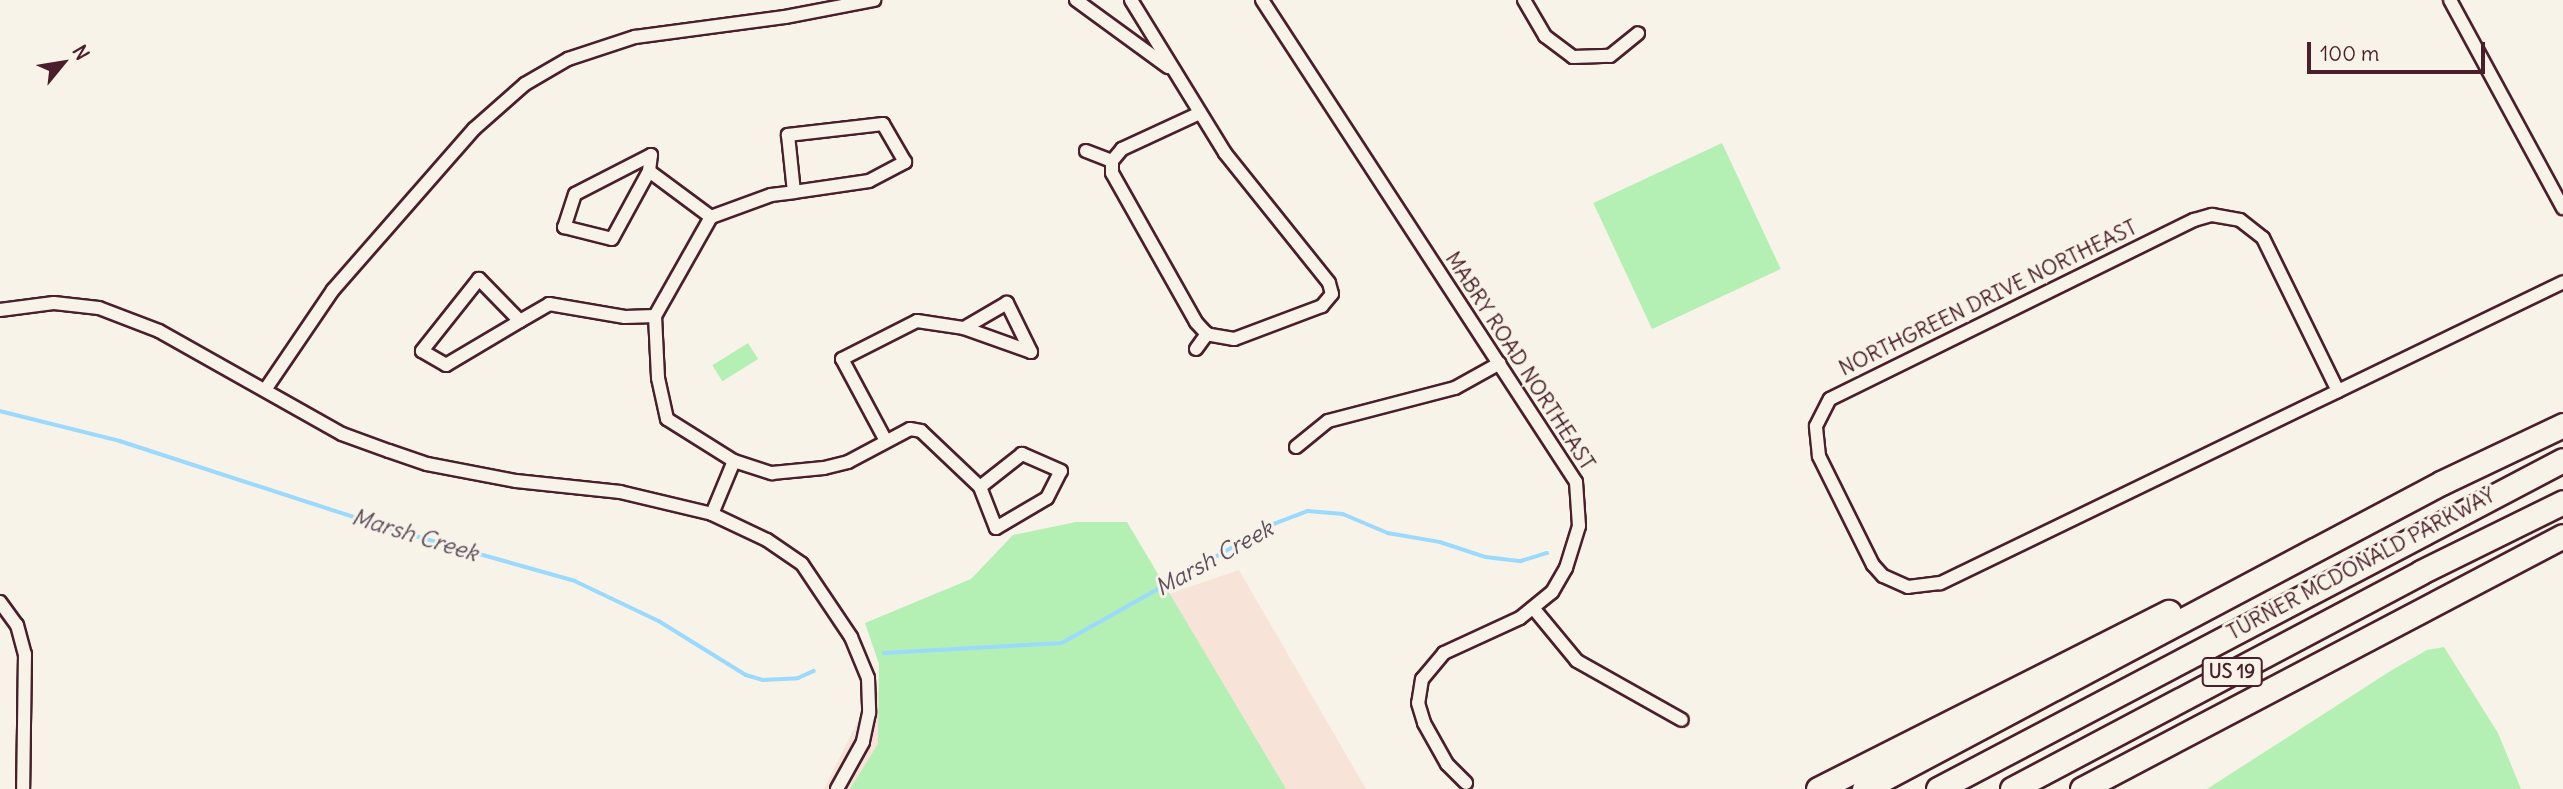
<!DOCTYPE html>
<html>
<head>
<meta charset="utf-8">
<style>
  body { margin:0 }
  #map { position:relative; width:2563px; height:789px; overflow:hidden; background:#f7f3e8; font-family:Delius,sans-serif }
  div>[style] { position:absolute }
  .built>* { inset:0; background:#f8e3d9 }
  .green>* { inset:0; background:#b4efb4; transform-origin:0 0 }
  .stream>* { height:3.5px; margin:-1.75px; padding:0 1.75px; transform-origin:1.75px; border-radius:1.75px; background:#9bd9fd }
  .roads { filter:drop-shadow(2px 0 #4a1f2b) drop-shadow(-2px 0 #4a1f2b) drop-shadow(0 2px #4a1f2b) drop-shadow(0 -2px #4a1f2b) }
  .minor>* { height:12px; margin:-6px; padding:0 6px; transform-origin:6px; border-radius:6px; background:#f7f3e8 }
  .motorway>* { height:23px; margin:-11.5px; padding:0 11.5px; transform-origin:11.5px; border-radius:11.5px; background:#f7f3e8 }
  span { translate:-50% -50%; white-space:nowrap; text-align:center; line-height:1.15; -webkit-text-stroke:6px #f7f3e8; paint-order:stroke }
  .shield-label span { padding:2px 5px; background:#f7f3e8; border:2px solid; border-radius:5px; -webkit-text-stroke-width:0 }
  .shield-label { font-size:19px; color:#4a1f2b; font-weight:700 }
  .street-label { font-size:21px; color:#4a1f2b }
  .water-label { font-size:23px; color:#5e4e60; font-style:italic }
  .north { position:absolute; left:28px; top:28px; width:70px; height:70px; -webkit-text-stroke:5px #f7f3e8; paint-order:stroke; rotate:60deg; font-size:19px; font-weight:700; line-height:28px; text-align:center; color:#4a1f2b }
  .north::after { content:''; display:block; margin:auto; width:24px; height:32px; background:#4a1f2b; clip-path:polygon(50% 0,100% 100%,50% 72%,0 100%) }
  .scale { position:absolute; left:2307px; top:42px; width:178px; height:32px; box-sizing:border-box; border:4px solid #4a1f2b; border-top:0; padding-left:9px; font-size:21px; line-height:24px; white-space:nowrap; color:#4a1f2b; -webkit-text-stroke:5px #f7f3e8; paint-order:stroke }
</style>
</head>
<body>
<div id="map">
  <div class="built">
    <div style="clip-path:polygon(1239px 570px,1366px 789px,824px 789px,871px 695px)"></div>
  </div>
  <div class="green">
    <div style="left:1722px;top:143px;width:139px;height:142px;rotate:65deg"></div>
    <div style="left:748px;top:343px;width:19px;height:42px;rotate:58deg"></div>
    <div style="clip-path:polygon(1076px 522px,1127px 522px,1286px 789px,850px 789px,878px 744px,879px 664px,865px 623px,971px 579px,1013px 535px)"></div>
    <div style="clip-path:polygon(2444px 647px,2498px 733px,2521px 789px,2207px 789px,2392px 670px,2427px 650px)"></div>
  </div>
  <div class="stream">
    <div style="left:0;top:411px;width:124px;rotate:14deg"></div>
    <div style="left:120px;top:441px;width:288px;rotate:18deg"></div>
    <div style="left:394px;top:530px;width:188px;rotate:15.7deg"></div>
    <div style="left:575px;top:581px;width:93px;rotate:25.5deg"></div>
    <div style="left:659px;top:621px;width:102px;rotate:31.8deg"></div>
    <div style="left:746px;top:675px;width:18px;rotate:16deg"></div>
    <div style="left:763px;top:680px;width:35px;rotate:-3deg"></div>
    <div style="left:798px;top:678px;width:17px;rotate:-24deg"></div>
    <div style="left:884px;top:653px;width:178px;rotate:-3.2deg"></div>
    <div style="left:1062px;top:643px;width:243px;rotate:-29.3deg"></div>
    <div style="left:1274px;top:524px;width:36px;rotate:-21deg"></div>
    <div style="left:1308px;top:511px;width:35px;rotate:5deg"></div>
    <div style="left:1343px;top:514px;width:49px;rotate:22.9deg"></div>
    <div style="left:1388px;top:533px;width:53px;rotate:9.8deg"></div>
    <div style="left:1440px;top:542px;width:48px;rotate:18.1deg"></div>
    <div style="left:1486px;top:557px;width:35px;rotate:7deg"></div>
    <div style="left:1521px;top:561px;width:27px;rotate:-17deg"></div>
  </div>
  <div class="roads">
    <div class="minor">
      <div style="left:1076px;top:0;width:114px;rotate:36.1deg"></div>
      <div style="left:1131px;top:0;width:180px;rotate:58.4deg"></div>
      <div style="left:1225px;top:153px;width:166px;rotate:51.3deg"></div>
      <div style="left:1329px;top:283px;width:11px;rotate:75deg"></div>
      <div style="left:1332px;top:294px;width:16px;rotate:130deg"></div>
      <div style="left:1322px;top:306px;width:94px;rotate:159.4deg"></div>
      <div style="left:1234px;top:339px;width:27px;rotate:-170deg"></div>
      <div style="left:1207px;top:334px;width:16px;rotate:-133deg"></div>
      <div style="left:1196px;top:322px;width:171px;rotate:-119.4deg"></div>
      <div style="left:1112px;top:173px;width:12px;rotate:-90deg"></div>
      <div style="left:1112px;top:161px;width:16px;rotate:-50deg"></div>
      <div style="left:1122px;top:149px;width:86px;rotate:-24.8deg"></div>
      <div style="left:1262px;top:0;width:575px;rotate:56.92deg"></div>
      <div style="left:1576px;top:482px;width:44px;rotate:86.1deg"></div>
      <div style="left:1579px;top:526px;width:44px;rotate:107.2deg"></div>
      <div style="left:1566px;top:568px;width:28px;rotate:120deg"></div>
      <div style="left:1552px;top:592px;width:41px;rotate:140.9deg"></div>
      <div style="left:1520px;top:618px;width:84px;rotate:155.3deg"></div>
      <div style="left:1444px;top:653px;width:34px;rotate:130deg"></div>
      <div style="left:1422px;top:679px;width:24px;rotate:99deg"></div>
      <div style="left:1418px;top:703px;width:21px;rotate:73deg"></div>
      <div style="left:1424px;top:723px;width:47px;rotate:60.7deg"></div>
      <div style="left:1447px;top:764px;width:27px;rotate:45deg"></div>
      <div style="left:1524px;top:0;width:42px;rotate:59.7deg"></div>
      <div style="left:1545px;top:36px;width:35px;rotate:37deg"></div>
      <div style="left:1573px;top:57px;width:37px;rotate:-2deg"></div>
      <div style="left:1610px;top:56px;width:36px;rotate:-39deg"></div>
      <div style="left:2450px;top:0;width:237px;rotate:61.5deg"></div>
      <div style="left:1086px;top:151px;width:28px;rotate:21deg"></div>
      <div style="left:649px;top:171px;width:16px;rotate:-83deg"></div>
      <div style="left:651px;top:155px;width:85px;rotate:152.8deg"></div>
      <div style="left:575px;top:194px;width:35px;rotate:108deg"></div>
      <div style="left:564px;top:227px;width:49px;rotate:14deg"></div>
      <div style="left:612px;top:239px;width:77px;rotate:-61.4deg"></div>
      <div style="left:649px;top:171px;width:77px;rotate:36.6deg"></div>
      <div style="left:711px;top:217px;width:64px;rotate:-20.1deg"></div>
      <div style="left:771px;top:195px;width:23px;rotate:-7deg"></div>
      <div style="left:794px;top:192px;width:76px;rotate:-8.3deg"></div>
      <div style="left:869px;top:181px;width:41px;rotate:-27.8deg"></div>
      <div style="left:905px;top:162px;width:44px;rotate:-120.1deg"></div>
      <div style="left:883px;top:124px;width:96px;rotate:173.4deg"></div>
      <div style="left:788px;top:135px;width:57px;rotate:84deg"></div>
      <div style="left:2212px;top:215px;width:28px;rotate:10deg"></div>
      <div style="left:2240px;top:220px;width:29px;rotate:38deg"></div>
      <div style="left:2263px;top:238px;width:170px;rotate:63.9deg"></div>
      <div style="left:2338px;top:391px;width:442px;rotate:154.2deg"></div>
      <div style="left:1940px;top:583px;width:32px;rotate:173deg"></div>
      <div style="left:1908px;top:587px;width:27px;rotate:-156deg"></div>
      <div style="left:1883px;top:576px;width:15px;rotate:-132deg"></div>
      <div style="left:1873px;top:565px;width:122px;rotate:-116.4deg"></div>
      <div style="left:1819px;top:456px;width:30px;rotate:-96deg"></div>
      <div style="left:1816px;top:426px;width:30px;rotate:-63deg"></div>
      <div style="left:1830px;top:399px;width:406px;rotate:-26.2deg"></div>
      <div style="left:2194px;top:220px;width:19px;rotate:-16deg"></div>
      <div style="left:0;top:310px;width:54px;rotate:-7.4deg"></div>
      <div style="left:54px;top:303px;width:45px;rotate:6.3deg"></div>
      <div style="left:99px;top:308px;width:64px;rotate:21deg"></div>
      <div style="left:159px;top:331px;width:210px;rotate:29.4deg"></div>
      <div style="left:342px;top:434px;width:50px;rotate:19.9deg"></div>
      <div style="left:389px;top:451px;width:40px;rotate:18.9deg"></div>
      <div style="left:427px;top:464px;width:91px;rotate:10.8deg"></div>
      <div style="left:516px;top:481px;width:105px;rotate:6deg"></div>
      <div style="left:620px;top:492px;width:95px;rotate:13.4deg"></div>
      <div style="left:712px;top:514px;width:61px;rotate:25.3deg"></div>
      <div style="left:767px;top:540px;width:42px;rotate:34.4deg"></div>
      <div style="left:802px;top:564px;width:88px;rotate:56.1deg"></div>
      <div style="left:851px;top:637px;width:44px;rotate:67.5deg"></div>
      <div style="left:868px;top:678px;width:35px;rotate:88deg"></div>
      <div style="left:869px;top:713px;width:30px;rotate:102deg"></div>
      <div style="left:863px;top:742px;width:54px;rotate:119deg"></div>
      <div style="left:655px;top:316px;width:114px;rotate:-60.5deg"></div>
      <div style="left:520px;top:321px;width:59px;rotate:-134.3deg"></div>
      <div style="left:479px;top:279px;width:92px;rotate:128.4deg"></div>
      <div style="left:422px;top:351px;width:28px;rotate:30deg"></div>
      <div style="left:446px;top:365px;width:86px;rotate:-30.7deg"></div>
      <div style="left:520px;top:321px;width:34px;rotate:-30deg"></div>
      <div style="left:549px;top:304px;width:77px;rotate:9.7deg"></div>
      <div style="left:625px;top:317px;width:30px;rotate:-2deg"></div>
      <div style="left:655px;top:316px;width:62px;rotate:87.2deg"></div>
      <div style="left:658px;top:378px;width:42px;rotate:77.6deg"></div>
      <div style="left:667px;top:419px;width:79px;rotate:32.1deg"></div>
      <div style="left:734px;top:461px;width:40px;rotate:18deg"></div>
      <div style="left:772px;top:473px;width:52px;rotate:-5.5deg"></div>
      <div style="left:824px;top:468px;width:25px;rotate:-14deg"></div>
      <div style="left:848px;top:462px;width:70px;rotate:-28deg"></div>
      <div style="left:910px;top:429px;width:11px;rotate:10deg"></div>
      <div style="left:921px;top:431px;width:81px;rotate:43.5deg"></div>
      <div style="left:980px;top:487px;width:44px;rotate:68.7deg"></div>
      <div style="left:996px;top:528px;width:59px;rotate:-30.5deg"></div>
      <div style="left:1047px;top:498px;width:30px;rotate:-63deg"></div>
      <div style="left:1061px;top:471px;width:43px;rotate:-156.4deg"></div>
      <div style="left:1022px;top:454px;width:53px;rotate:141.8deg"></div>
      <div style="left:1196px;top:349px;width:19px;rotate:-54deg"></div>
      <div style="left:265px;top:390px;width:121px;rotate:-55.8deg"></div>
      <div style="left:333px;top:290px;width:214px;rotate:-48.8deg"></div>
      <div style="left:474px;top:129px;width:68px;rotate:-41.4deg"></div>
      <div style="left:525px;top:84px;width:50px;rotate:-30.2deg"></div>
      <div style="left:568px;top:59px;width:71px;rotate:-18.2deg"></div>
      <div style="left:635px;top:37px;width:151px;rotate:-7.6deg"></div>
      <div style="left:785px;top:17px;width:91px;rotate:-10.8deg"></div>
      <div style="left:2338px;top:391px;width:250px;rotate:-25.8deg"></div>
      <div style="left:886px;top:441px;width:93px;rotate:-118.2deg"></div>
      <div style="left:842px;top:359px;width:84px;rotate:-26.9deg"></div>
      <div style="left:917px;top:321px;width:48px;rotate:8.5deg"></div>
      <div style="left:964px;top:328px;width:71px;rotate:19.7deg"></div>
      <div style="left:1031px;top:352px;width:55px;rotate:-116.1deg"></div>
      <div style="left:1007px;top:303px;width:50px;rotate:149.8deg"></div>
      <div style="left:1296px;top:447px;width:41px;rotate:-39.1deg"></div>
      <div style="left:1328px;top:421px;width:131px;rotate:-14.6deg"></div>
      <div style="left:1455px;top:388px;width:51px;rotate:-29.1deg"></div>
      <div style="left:712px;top:514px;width:57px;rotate:-67.5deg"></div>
      <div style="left:0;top:602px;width:29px;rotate:54deg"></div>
      <div style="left:17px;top:625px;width:30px;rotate:75deg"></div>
      <div style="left:25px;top:654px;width:135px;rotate:90.8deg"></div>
      <div style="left:1534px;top:609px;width:67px;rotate:50.4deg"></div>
      <div style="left:1577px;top:661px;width:120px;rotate:29.3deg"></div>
    </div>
    <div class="motorway">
      <div style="left:1818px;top:789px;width:393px;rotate:-26.8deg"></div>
      <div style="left:1864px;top:789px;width:653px;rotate:-27.94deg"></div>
      <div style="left:2441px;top:483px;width:135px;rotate:-25.4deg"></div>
      <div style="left:1938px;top:789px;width:706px;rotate:-27.76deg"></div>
      <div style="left:2012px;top:789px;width:463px;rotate:-27.9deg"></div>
      <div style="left:2421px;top:572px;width:158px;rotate:-26.2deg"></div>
      <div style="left:2082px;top:789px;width:543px;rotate:-27.74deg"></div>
    </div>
  </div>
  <div class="shield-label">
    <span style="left:2232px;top:672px">US 19</span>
  </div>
  <div class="street-label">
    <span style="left:1988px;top:298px;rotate:-26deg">NORTHGREEN DRIVE NORTHEAST</span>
    <span style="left:1520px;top:361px;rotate:57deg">MABRY ROAD NORTHEAST</span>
    <span style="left:2361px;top:564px;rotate:-28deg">TURNER MCDONALD PARKWAY</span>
  </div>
  <div class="water-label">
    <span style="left:415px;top:535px;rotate:17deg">Marsh Creek</span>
    <span style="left:1214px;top:558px;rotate:-29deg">Marsh Creek</span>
  </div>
  <div class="north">N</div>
  <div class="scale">100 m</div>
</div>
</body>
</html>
